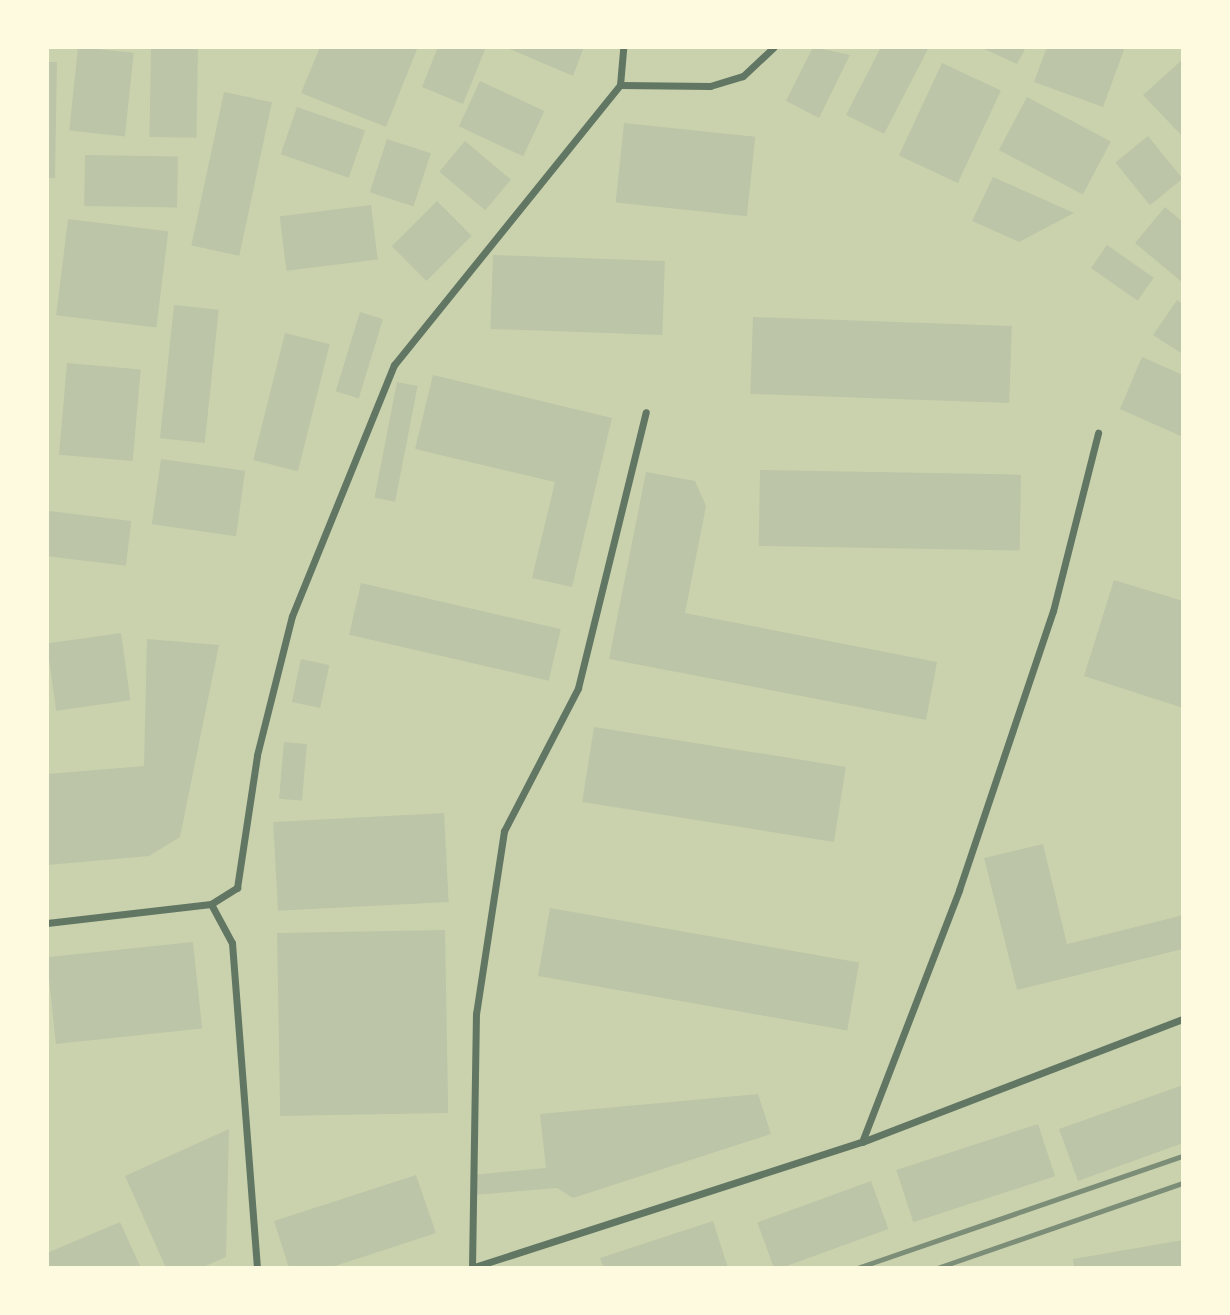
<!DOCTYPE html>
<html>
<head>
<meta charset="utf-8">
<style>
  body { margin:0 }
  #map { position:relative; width:1230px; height:1315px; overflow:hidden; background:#e9edc9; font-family:"Alegreya Sans",sans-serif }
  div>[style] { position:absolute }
  .green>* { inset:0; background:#cad2ad; transform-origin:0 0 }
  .building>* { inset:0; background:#bcc5a7; transform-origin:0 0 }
  .minor>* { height:7px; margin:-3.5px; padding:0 3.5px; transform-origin:3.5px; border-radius:3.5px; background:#617663 }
  .rail>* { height:5px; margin:-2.5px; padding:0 2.5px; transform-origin:2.5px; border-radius:2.5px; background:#7c8e77 }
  span { translate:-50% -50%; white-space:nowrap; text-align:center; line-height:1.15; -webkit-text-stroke:5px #fefae0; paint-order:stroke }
  .frame { position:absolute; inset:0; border:49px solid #fefae0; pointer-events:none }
</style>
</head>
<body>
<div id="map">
  <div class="green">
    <div style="left:47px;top:47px;width:1136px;height:1221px"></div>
  </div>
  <div class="building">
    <div style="left:78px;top:47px;width:56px;height:84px;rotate:6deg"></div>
    <div style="left:151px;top:47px;width:47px;height:90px;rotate:1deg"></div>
    <div style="clip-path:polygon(320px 47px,417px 49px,386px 127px,301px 93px)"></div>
    <div style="clip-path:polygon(438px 47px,486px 47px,463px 104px,422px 87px)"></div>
    <div style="clip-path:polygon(505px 47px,584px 47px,573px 76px)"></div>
    <div style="clip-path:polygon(813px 47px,850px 55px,819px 118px,786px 101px)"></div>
    <div style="clip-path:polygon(881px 47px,929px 47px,884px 134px,846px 115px)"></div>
    <div style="clip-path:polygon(980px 47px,1026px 47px,1017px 64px)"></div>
    <div style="clip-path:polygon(1047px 47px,1125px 47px,1103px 107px,1034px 82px)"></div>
    <div style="clip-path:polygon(1183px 59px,1183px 137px,1143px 95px)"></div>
    <div style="clip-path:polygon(47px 62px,57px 62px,55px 178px,47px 178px)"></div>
    <div style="left:942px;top:63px;width:65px;height:102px;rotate:25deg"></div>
    <div style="left:480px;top:81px;width:71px;height:50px;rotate:25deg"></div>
    <div style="left:224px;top:92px;width:49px;height:157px;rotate:12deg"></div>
    <div style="left:1027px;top:97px;width:95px;height:60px;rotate:28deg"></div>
    <div style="left:297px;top:107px;width:72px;height:50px;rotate:19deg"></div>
    <div style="left:624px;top:123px;width:132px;height:80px;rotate:6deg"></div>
    <div style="left:1148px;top:136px;width:55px;height:42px;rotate:51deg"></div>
    <div style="left:387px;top:139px;width:46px;height:56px;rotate:18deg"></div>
    <div style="left:465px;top:141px;width:60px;height:40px;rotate:40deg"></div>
    <div style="left:85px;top:155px;width:93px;height:51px;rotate:1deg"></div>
    <div style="clip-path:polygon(993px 177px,1074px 213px,1019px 242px,972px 221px)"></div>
    <div style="left:437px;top:201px;width:49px;height:64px;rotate:45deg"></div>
    <div style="left:371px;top:205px;width:55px;height:92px;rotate:83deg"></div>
    <div style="clip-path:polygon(1165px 207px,1183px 222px,1183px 283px,1135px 243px)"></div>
    <div style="left:68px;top:219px;width:101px;height:97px;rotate:7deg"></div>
    <div style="left:1107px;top:245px;width:57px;height:28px;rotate:35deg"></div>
    <div style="left:493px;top:255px;width:172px;height:74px;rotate:2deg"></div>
    <div style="clip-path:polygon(1177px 300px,1183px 304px,1181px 353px,1153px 335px)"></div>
    <div style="left:174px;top:305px;width:45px;height:134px;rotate:6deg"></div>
    <div style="left:360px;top:312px;width:24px;height:83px;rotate:17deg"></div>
    <div style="left:753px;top:317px;width:259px;height:77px;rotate:2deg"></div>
    <div style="left:285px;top:333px;width:46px;height:131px;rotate:14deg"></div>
    <div style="clip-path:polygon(1142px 357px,1183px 375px,1183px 437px,1120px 409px)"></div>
    <div style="left:67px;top:363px;width:74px;height:92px;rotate:5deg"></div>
    <div style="clip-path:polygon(433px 375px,612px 418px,572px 587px,532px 578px,555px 482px,415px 449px)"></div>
    <div style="left:397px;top:382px;width:21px;height:118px;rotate:11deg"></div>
    <div style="left:161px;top:459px;width:85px;height:66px;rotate:8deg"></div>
    <div style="left:760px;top:470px;width:261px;height:76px;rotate:1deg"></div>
    <div style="clip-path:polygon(646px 472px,695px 481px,706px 506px,685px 613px,937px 662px,926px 720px,609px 659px)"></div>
    <div style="left:49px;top:511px;width:83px;height:45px;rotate:7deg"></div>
    <div style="clip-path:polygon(1114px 580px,1183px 601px,1183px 708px,1084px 676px)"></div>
    <div style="left:361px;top:583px;width:205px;height:53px;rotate:13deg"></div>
    <div style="left:121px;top:633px;width:68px;height:75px;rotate:82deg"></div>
    <div style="clip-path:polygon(147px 639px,219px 645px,180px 837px,149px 856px,47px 865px,47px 774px,144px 766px)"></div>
    <div style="left:301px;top:659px;width:29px;height:44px;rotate:12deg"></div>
    <div style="left:594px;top:727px;width:255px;height:76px;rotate:9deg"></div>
    <div style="left:284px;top:742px;width:23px;height:57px;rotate:5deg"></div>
    <div style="left:444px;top:813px;width:89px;height:171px;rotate:87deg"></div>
    <div style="clip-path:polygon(1043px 844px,1067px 944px,1183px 915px,1183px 949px,1017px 990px,984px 858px)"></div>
    <div style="left:550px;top:908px;width:314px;height:69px;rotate:10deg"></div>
    <div style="left:445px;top:930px;width:183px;height:168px;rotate:89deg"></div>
    <div style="left:193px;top:942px;width:87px;height:147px;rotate:84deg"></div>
    <div style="clip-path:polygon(1183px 1085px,1183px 1143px,1078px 1181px,1059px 1129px)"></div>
    <div style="clip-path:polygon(758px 1094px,771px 1134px,573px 1198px,557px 1188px,473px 1195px,471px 1175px,546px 1168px,540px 1114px)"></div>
    <div style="left:1038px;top:1124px;width:55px;height:149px;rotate:72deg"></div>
    <div style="clip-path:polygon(229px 1129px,226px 1257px,201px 1268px,166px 1268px,125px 1176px)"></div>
    <div style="clip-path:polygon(416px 1175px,436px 1233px,329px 1268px,289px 1268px,274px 1221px)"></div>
    <div style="left:871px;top:1181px;width:51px;height:121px;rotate:70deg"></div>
    <div style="clip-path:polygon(713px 1221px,728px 1268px,604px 1268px,600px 1258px)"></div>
    <div style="clip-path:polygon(120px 1222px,141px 1268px,47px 1268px,47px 1253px)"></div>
    <div style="clip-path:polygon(1183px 1240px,1183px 1268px,1074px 1268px,1073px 1259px)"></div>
  </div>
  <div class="minor">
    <div style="left:620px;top:85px;width:38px;rotate:-85deg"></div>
    <div style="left:211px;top:904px;width:31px;rotate:-32deg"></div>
    <div style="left:237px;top:888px;width:134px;rotate:-81.4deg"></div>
    <div style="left:257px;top:755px;width:143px;rotate:-75.9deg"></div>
    <div style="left:292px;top:616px;width:271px;rotate:-67.9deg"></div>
    <div style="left:394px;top:365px;width:360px;rotate:-51.1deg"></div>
    <div style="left:620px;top:85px;width:90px;rotate:0.6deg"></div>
    <div style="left:710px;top:86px;width:34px;rotate:-17deg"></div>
    <div style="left:743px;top:76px;width:42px;rotate:-43.1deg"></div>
    <div style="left:47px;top:923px;width:165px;rotate:-6.6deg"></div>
    <div style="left:211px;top:904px;width:44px;rotate:61.7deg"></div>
    <div style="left:232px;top:943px;width:326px;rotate:85.6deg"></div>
    <div style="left:862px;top:1142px;width:270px;rotate:-68.9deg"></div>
    <div style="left:959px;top:890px;width:294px;rotate:-71.4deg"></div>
    <div style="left:1053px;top:611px;width:184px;rotate:-75.8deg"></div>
    <div style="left:472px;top:1267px;width:253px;rotate:-89.1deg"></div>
    <div style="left:476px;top:1014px;width:185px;rotate:-81.3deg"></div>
    <div style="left:504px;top:831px;width:161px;rotate:-62.6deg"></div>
    <div style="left:578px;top:688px;width:284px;rotate:-76.2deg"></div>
    <div style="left:471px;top:1268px;width:411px;rotate:-17.9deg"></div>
    <div style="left:862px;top:1142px;width:344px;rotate:-21deg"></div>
  </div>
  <div class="rail">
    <div style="left:857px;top:1268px;width:345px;rotate:-19deg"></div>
    <div style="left:937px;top:1268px;width:260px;rotate:-19.1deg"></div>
  </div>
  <div class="frame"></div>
</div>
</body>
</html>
